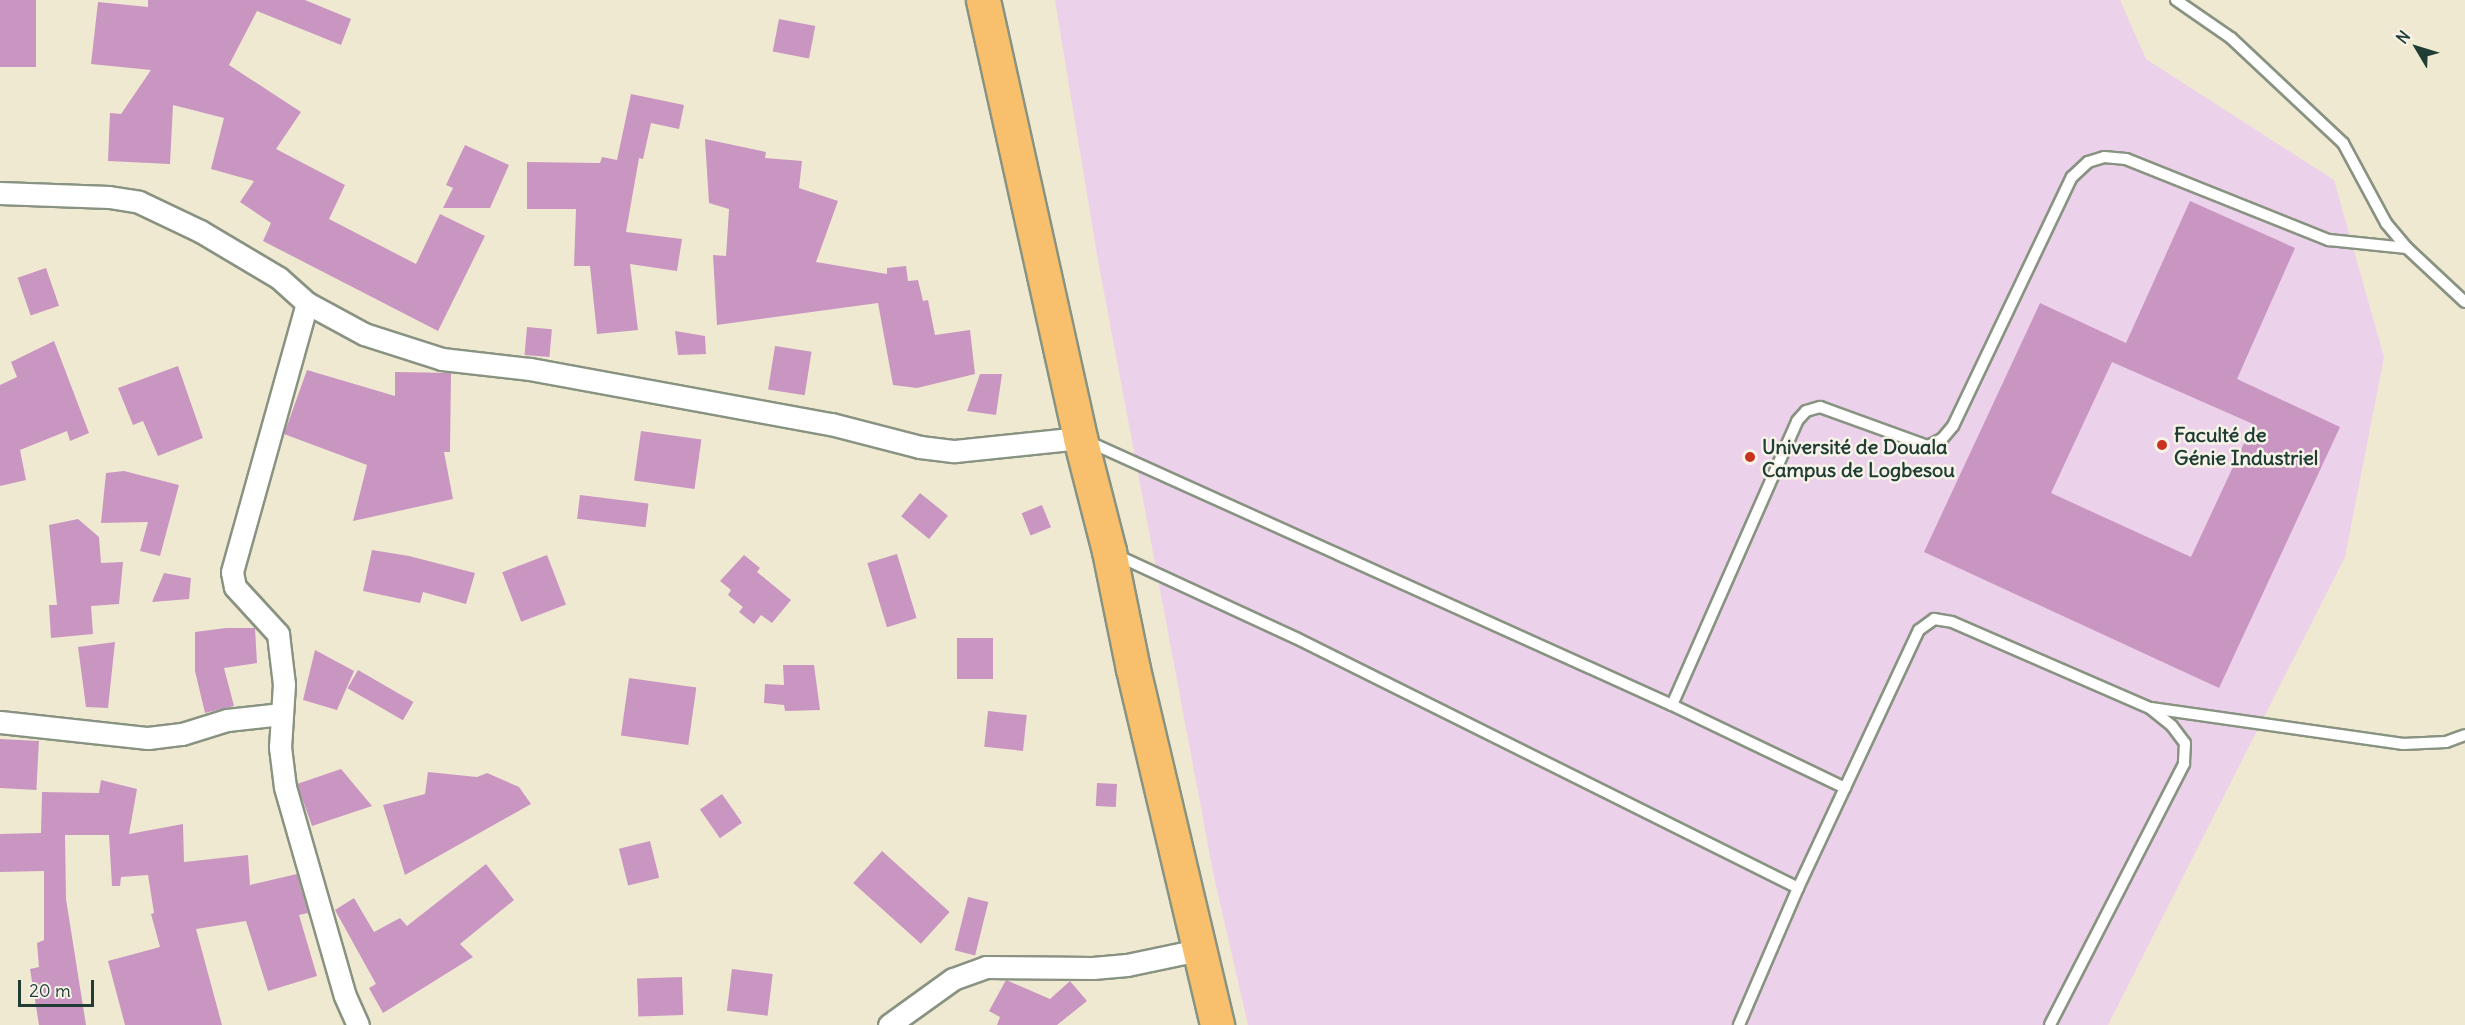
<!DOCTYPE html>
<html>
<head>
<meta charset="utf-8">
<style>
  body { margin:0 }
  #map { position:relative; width:2465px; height:1025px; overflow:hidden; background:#f0e9d1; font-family:Delius,sans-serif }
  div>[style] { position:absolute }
  .built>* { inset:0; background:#ecd1ea }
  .building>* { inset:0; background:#c996c2; transform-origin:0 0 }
  .roads { filter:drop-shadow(2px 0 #889382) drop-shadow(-2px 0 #889382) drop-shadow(0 2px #889382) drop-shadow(0 -2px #889382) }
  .lane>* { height:10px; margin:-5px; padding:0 5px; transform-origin:5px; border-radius:5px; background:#fff }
  .street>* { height:21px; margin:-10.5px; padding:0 10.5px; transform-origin:10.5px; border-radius:10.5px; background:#fff }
  .primary>* { height:33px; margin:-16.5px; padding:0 16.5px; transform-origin:16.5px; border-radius:16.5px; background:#f8bf6c }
  .dots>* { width:16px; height:16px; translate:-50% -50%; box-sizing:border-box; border:3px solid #f7f3e8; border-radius:50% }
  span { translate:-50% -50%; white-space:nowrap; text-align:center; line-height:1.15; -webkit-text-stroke:5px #f7f3e8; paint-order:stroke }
  .poi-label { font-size:20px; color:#1f3d34; font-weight:700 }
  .left { translate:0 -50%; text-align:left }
  .north { position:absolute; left:2387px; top:18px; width:60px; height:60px; -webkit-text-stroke:4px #f7f3e8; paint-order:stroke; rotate:308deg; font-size:16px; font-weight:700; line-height:24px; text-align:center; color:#1f3d34 }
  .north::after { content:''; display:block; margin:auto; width:21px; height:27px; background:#1f3d34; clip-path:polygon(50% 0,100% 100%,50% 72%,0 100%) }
  .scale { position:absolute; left:18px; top:980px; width:76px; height:27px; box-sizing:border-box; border:3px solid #1f3d34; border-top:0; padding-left:8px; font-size:18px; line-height:21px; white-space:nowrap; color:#1f3d34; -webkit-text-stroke:4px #f7f3e8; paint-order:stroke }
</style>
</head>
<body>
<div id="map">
  <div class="built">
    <div style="clip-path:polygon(1055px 0,2120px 0,2146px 59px,2334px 180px,2384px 357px,2345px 557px,2108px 1025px,1248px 1025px,1214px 877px,1097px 255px)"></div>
  </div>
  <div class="building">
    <div style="left:0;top:0;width:36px;height:67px"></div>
    <div style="clip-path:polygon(148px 0,305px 0,351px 19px,341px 45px,257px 11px,229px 65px,301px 112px,276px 149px,345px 185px,329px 219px,416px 264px,440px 214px,485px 236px,438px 331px,263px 241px,271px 223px,240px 202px,254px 181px,211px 169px,224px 118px,173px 105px,170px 164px,108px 161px,110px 113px,121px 114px,151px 70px,91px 64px,98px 2px,148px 7px)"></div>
    <div style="left:779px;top:19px;width:37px;height:33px;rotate:11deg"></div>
    <div style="clip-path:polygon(631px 94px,684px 105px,679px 129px,651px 123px,643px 159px,639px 158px,626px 232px,682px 239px,677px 271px,630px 264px,638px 330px,597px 334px,590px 266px,574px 266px,576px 209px,527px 209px,527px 162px,600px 163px,602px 157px,617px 160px)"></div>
    <div style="clip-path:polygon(705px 139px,766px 152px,765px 158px,802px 161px,799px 188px,838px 201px,816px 262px,887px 274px,887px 268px,906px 266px,908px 281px,918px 280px,923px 301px,928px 300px,935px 335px,970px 330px,975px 374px,917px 388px,893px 385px,878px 303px,717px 325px,713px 255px,726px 256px,729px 209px,709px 203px)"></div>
    <div style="clip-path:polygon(465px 145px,509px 165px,490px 208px,443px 208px,453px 188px,446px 185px)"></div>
    <div style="clip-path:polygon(evenodd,2190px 201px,2295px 248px,2237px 379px,2340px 427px,2219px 688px,1924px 552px,2040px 303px,2126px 343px,2190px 201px,2112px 362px,2253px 424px,2191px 557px,2051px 493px,2112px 362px)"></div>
    <div style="left:46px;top:268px;width:40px;height:30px;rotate:71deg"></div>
    <div style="left:527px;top:327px;width:25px;height:28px;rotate:5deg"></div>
    <div style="clip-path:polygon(675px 331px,705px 336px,706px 354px,678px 355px)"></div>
    <div style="clip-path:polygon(54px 341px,89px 433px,70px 441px,67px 431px,20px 450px,26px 480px,0 486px,0 385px,17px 377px,11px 362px)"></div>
    <div style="left:775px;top:346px;width:37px;height:44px;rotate:9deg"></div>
    <div style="clip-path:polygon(178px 366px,203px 438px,158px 456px,143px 421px,133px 425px,118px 388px)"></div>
    <div style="clip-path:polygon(307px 370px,395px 396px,395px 372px,451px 373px,450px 452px,444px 452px,453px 499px,353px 521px,367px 465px,284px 434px)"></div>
    <div style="clip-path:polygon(980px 374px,1002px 374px,996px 415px,967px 411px)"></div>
    <div style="left:641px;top:431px;width:61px;height:50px;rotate:8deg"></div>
    <div style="clip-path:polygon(124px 471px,179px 485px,160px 556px,140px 551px,148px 522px,101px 523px,106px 473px)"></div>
    <div style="left:920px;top:493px;width:36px;height:30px;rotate:39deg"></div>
    <div style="left:580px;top:495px;width:69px;height:24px;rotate:7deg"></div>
    <div style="left:1042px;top:505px;width:24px;height:22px;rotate:68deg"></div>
    <div style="clip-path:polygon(78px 519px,99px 537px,101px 563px,123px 562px,119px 604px,91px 606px,93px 634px,51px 638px,49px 605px,57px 605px,49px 525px)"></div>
    <div style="clip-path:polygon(372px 550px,409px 556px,475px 573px,466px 604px,423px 592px,420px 603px,363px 591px)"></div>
    <div style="left:897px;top:554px;width:67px;height:31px;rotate:73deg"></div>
    <div style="left:547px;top:555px;width:53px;height:48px;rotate:69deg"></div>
    <div style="clip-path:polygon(744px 555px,760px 568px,757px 572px,791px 600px,772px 623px,761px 615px,754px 624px,739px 612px,743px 607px,728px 595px,731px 590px,720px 581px)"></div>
    <div style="clip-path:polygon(164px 573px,191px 578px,189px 599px,152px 602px)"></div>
    <div style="clip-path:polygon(226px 628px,255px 628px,257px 663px,224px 668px,234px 706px,205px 713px,195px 671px,195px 632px)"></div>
    <div style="left:957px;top:638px;width:36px;height:41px"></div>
    <div style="clip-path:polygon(115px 642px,108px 708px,86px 707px,78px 647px)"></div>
    <div style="clip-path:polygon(315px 650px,354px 671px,337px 710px,303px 700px)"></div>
    <div style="clip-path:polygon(783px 665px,814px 665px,820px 710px,785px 711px,784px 705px,764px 703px,765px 684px,784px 685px)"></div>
    <div style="left:358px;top:670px;width:64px;height:21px;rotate:30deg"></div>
    <div style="left:629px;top:678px;width:68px;height:58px;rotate:8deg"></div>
    <div style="left:988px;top:711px;width:39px;height:36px;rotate:6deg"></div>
    <div style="left:0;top:739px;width:39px;height:49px;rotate:3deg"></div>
    <div style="clip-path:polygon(341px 769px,372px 806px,312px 826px,297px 784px)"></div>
    <div style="clip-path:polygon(428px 772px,477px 777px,487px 773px,519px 787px,531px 804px,405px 875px,383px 805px,425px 794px)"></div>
    <div style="clip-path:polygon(101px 780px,137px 789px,129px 834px,183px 824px,184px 862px,248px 855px,250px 885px,297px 874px,308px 913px,299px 915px,317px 976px,268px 991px,246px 921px,196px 929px,222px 1025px,125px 1025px,108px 961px,160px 947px,151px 914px,154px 913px,148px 875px,121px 877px,120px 886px,112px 886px,109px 835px,65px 835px,66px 899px,86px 1025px,39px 1025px,30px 969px,39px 967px,37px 943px,44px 940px,44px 871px,0 872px,0 834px,41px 833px,42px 792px,99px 793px)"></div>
    <div style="left:1097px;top:783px;width:20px;height:23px;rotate:3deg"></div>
    <div style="left:722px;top:794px;width:35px;height:27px;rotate:55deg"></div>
    <div style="left:650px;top:841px;width:38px;height:32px;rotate:76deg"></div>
    <div style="left:882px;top:851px;width:91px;height:43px;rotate:42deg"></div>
    <div style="clip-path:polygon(486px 864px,514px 900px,460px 944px,473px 957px,383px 1013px,369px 988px,376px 984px,335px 910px,354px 898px,374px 932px,400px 918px,407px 926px)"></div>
    <div style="left:968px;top:897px;width:21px;height:55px;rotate:14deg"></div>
    <div style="left:732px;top:969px;width:41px;height:42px;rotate:7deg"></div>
    <div style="left:682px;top:977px;width:38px;height:45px;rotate:88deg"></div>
    <div style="clip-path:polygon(1006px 980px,1050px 999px,1070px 981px,1087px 1001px,1057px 1025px,997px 1025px,1000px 1017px,989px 1011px)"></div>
  </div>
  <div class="roads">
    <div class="lane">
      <div style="left:2176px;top:0;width:67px;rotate:34.6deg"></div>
      <div style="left:2231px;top:38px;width:154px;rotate:43.2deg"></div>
      <div style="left:2343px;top:143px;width:91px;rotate:61.7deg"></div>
      <div style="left:2386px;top:223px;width:33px;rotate:50deg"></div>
      <div style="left:2407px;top:248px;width:79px;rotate:43deg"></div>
      <div style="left:1087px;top:441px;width:642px;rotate:24.29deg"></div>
      <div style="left:1672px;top:705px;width:192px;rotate:25.6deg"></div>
      <div style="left:1114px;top:554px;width:200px;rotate:24.8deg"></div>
      <div style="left:1296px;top:638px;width:561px;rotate:26.47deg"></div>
      <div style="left:1672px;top:705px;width:310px;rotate:-66.2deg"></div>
      <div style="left:1797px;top:421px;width:13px;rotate:-48deg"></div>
      <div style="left:1806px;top:411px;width:15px;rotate:-16deg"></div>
      <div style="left:1820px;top:407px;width:115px;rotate:19.9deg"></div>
      <div style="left:1928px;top:446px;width:16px;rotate:-27deg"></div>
      <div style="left:1942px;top:439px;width:17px;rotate:-50deg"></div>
      <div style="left:1953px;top:426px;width:276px;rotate:-64.5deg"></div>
      <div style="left:2072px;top:177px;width:22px;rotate:-43deg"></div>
      <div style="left:2088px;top:162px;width:17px;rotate:-17deg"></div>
      <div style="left:2104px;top:157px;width:22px;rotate:5deg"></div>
      <div style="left:2126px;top:159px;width:219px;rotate:21.8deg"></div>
      <div style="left:2329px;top:240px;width:78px;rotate:5.9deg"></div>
      <div style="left:2151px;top:708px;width:255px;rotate:8.1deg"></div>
      <div style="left:2403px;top:744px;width:43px;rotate:-2.7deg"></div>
      <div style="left:2446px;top:742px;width:20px;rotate:-20deg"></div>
      <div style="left:1739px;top:1025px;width:149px;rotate:-66.7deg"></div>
      <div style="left:1798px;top:888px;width:285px;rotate:-64.9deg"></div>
      <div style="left:1919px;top:630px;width:19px;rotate:-36deg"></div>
      <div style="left:1934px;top:619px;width:18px;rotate:9deg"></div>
      <div style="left:1952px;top:622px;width:216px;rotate:23.5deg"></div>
      <div style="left:2150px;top:708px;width:28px;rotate:39deg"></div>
      <div style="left:2172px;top:726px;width:21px;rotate:53deg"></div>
      <div style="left:2185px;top:743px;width:21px;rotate:93deg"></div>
      <div style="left:2184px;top:764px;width:293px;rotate:117.2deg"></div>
    </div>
    <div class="street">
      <div style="left:0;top:193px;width:109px;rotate:2.1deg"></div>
      <div style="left:109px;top:197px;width:30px;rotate:9deg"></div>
      <div style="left:139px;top:202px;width:68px;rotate:25.4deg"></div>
      <div style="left:200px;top:231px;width:92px;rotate:30.7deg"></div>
      <div style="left:279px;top:278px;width:38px;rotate:42deg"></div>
      <div style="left:307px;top:303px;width:65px;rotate:28.5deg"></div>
      <div style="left:364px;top:334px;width:82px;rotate:17.8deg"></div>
      <div style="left:442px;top:359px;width:89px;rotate:6.5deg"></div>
      <div style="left:530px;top:369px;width:306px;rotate:10.4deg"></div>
      <div style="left:831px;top:424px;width:92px;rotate:14.5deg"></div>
      <div style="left:920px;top:447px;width:35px;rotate:7deg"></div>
      <div style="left:955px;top:451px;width:126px;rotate:-5.9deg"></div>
      <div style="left:307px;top:303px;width:279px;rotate:105.6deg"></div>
      <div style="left:232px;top:572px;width:15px;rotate:79deg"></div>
      <div style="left:235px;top:587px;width:64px;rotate:47.5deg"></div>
      <div style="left:278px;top:634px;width:50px;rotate:83.2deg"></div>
      <div style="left:284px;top:684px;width:63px;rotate:93.6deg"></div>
      <div style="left:280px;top:747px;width:40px;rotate:82.9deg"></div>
      <div style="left:285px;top:787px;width:217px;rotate:74deg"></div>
      <div style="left:345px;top:996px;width:32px;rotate:66deg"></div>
      <div style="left:0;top:722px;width:149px;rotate:6.2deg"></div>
      <div style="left:148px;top:738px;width:34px;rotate:-7deg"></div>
      <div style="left:182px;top:734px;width:47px;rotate:-17.3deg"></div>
      <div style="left:227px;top:720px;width:55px;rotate:-6.2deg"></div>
      <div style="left:889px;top:1025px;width:79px;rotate:-35.7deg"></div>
      <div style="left:953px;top:979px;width:35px;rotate:-20deg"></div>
      <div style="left:986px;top:967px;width:107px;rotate:0.5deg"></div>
      <div style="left:1093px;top:968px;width:34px;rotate:-5deg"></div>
      <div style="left:1127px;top:965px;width:73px;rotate:-11.9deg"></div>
    </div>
    <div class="primary">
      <div style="left:983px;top:0;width:449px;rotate:77.5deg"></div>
      <div style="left:1080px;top:438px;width:117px;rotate:75.6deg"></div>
      <div style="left:1109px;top:551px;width:120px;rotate:78.5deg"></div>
      <div style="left:1133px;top:669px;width:366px;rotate:76.7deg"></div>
    </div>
  </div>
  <div class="dots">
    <div style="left:2162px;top:445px;background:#c8321e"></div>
    <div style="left:1750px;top:457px;background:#c8321e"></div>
  </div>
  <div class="poi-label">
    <span class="left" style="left:2174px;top:446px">Faculté de<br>Génie Industriel</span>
    <span class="left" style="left:1762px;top:458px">Université de Douala<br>Campus de Logbesou</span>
  </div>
  <div class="north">N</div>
  <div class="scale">20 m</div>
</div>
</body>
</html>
